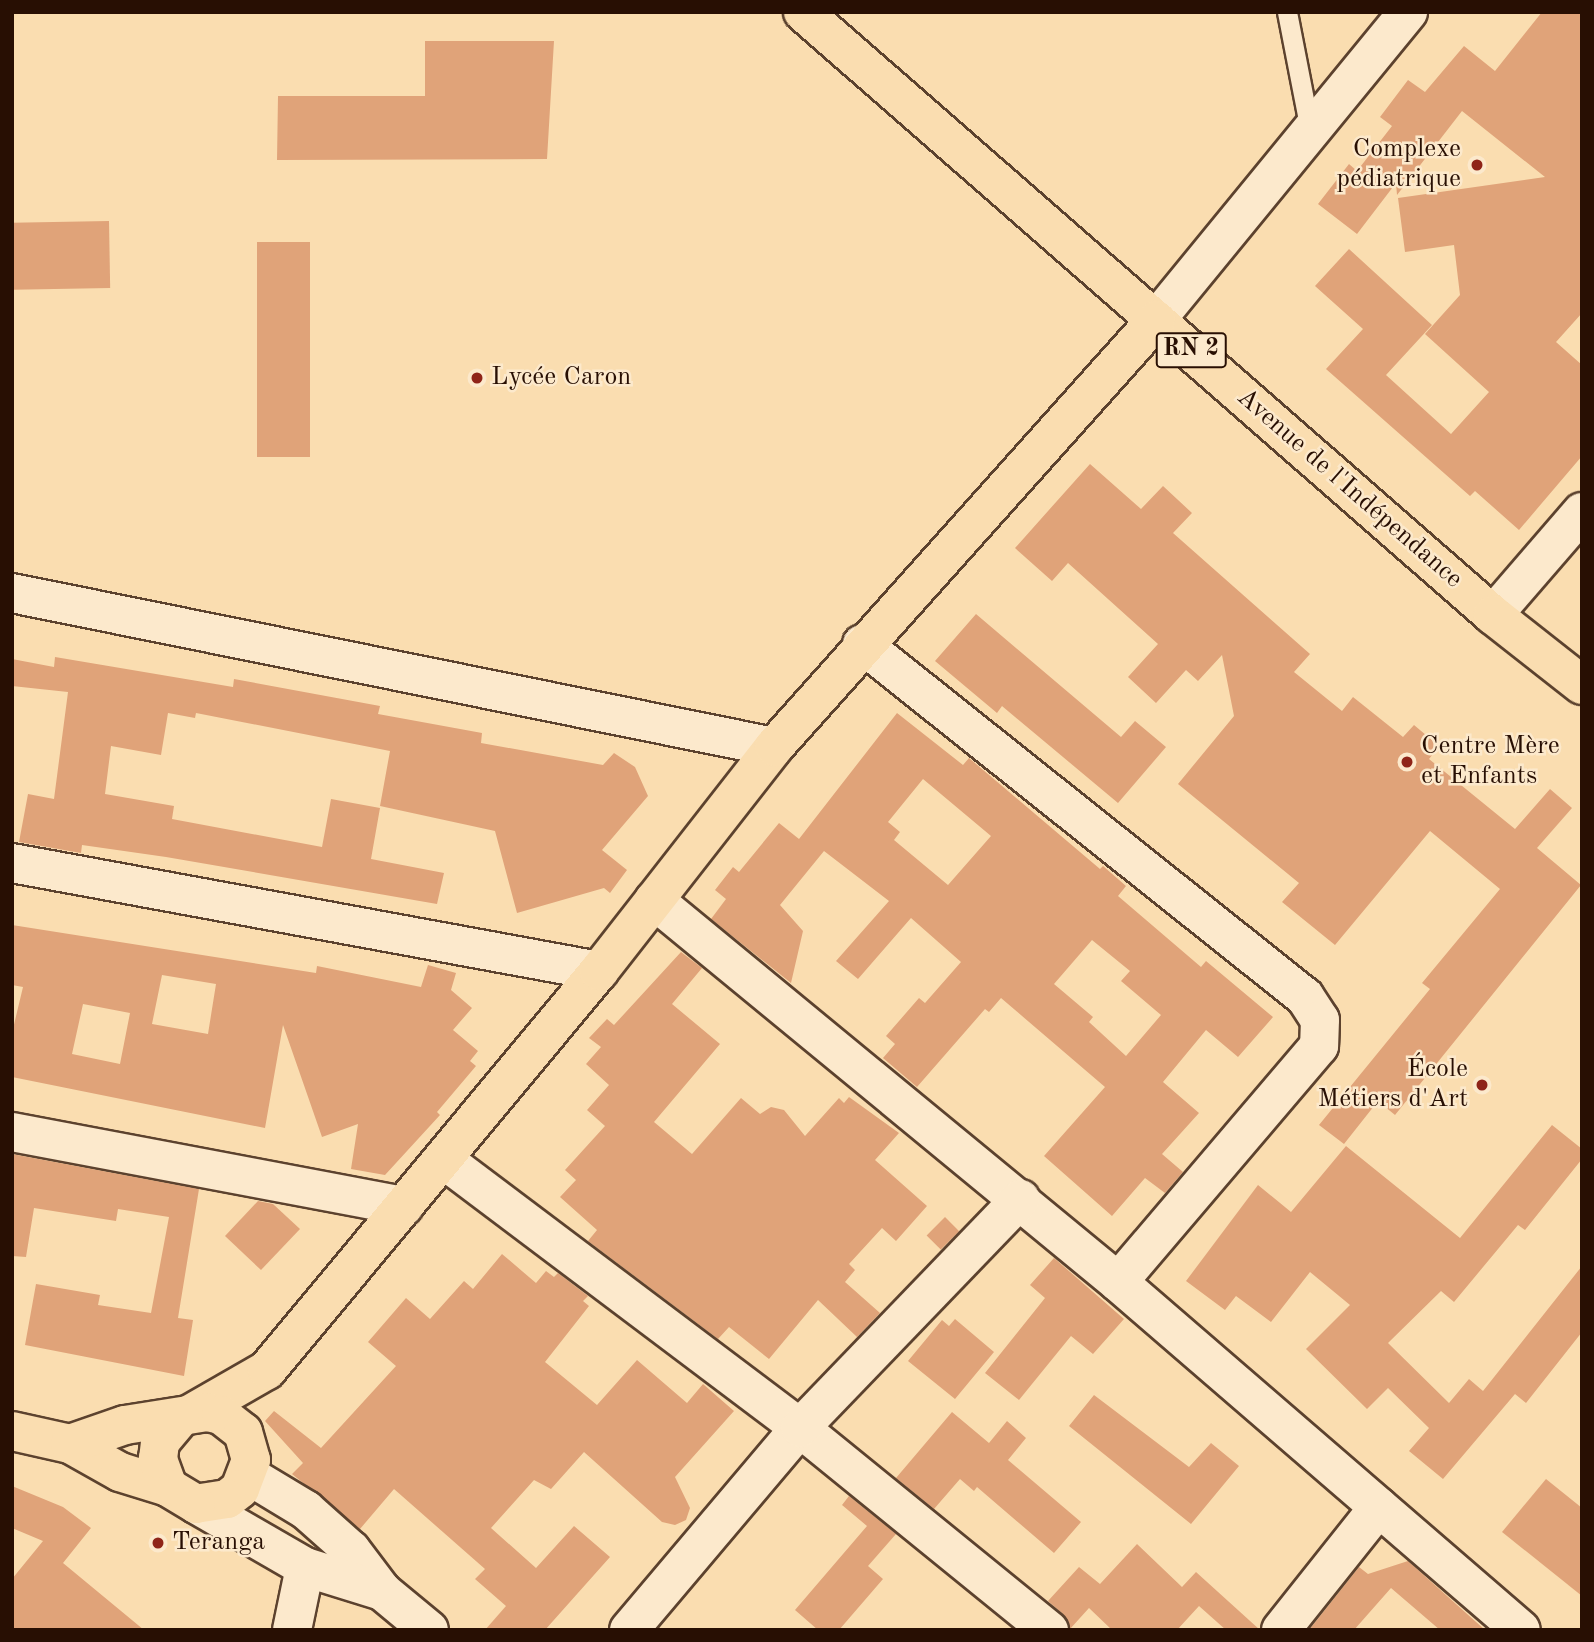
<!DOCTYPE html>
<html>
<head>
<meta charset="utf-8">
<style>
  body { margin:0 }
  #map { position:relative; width:1594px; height:1642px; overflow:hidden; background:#faddb0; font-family:"Old Standard TT",serif }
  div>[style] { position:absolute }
  .building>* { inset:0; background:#e0a379; transform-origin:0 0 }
  .roads { filter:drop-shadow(2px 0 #5c422e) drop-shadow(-2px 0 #5c422e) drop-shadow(0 2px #5c422e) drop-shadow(0 -2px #5c422e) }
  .lane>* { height:19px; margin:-9.5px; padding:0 9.5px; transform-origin:9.5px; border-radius:9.5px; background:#fce9cc }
  .street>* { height:38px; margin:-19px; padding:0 19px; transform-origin:19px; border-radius:19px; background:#fce9cc }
  .secondary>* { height:38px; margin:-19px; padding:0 19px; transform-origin:19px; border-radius:19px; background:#fce9cc }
  .primary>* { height:38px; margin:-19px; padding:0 19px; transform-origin:19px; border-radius:19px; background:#faddb0 }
  .dots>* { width:19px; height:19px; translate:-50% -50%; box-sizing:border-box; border:4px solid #fce9cc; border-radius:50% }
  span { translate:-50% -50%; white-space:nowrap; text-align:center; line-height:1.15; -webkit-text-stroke:5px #fce9cc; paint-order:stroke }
  .shield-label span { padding:2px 5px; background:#fce9cc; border:2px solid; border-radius:5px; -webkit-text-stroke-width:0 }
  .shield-label { font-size:24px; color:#280f03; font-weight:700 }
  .poi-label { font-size:26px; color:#280f03 }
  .right { translate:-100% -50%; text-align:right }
  .left { translate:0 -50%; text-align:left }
  .street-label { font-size:26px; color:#280f03 }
  .frame { position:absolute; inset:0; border:14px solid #280f03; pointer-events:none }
</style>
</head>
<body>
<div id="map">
  <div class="building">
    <div style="clip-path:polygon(1542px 12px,1582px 12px,1582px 313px,1556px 342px,1582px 365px,1582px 456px,1519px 530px,1475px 491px,1470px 496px,1326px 369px,1363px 329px,1315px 286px,1349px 249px,1432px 325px,1386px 375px,1451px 434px,1489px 392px,1425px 334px,1460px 295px,1454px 245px,1405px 252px,1398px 198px,1545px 177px,1462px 111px,1397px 195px,1396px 183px,1357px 234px,1318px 204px,1349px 164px,1357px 171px,1392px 126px,1380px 117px,1408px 80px,1425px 92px,1464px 46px,1495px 71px)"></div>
    <div style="clip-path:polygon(425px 41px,554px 41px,547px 159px,277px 160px,278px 96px,425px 96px)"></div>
    <div style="left:109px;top:221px;width:67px;height:97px;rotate:89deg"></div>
    <div style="left:257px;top:242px;width:53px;height:215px"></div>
    <div style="clip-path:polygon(1090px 464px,1141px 509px,1163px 486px,1192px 513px,1173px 533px,1310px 654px,1294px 672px,1342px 711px,1353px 697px,1403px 737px,1414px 725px,1439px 746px,1429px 759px,1515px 829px,1550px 789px,1572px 808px,1537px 848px,1581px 885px,1395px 1115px,1378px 1101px,1344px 1144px,1319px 1125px,1430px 989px,1422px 983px,1500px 889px,1430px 831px,1335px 945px,1282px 902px,1299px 883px,1178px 784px,1234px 716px,1222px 655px,1198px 681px,1186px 670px,1156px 703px,1128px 677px,1158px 644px,1068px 563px,1052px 581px,1015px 548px)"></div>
    <div style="clip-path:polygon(976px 614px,1121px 737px,1135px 721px,1166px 747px,1118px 803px,1002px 706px,997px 713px,935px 661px)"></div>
    <div style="clip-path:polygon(55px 657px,233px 687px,234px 679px,380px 706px,378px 714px,482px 733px,481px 743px,603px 765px,614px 753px,635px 767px,648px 796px,602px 850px,627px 870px,610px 893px,604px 888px,517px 913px,495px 831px,380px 806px,390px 751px,196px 713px,195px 718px,168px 713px,161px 755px,111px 746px,105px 794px,174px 806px,172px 819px,322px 847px,331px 799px,380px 808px,371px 859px,444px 873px,437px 904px,166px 857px,82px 845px,81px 853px,19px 842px,28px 794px,54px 799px,68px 692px,12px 686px,12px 659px,54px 667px)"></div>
    <div style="clip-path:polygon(evenodd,897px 713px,963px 765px,969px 758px,1100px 869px,1103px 866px,1126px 886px,1118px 896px,1201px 967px,1206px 961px,1273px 1017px,1238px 1057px,1206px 1030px,1163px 1082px,1199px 1113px,1162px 1154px,1183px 1172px,1165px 1193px,1145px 1178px,1112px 1216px,1044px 1156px,1105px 1087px,1001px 998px,989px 1012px,985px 1009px,917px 1087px,883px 1058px,895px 1044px,886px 1036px,919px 998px,925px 1003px,961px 962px,911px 918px,858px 979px,836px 961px,889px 901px,824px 851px,780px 905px,803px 931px,791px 983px,711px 919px,726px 899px,715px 890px,733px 867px,739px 872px,779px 823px,799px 839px,897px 713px,923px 779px,991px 836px,948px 885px,894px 840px,900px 832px,888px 822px,923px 779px,897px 713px,1092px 940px,1130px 971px,1121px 981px,1161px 1015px,1126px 1056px,1089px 1022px,1093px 1017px,1054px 984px,1092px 940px)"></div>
    <div style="clip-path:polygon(evenodd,12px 925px,316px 973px,317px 966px,421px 987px,428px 965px,456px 973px,451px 990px,472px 1008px,453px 1030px,478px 1051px,470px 1061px,476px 1066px,437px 1112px,440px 1115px,385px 1175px,351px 1169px,358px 1124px,322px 1137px,283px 1025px,265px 1128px,12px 1077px,12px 1033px,23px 987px,12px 985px,12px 925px,162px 975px,216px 984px,208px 1034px,152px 1024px,162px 975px,12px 925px,83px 1004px,130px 1013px,120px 1064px,72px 1054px,83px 1004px)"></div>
    <div style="clip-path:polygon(681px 952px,702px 968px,672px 1004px,720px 1044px,654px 1122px,692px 1154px,741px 1098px,760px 1114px,771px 1107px,784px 1110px,805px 1136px,839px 1098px,844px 1103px,849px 1097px,899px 1133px,875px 1160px,927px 1206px,896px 1241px,882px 1228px,849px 1264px,855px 1270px,845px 1282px,880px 1313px,857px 1337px,818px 1300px,769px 1359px,729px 1327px,718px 1339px,588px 1241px,597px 1230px,560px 1197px,576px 1180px,565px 1170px,605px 1126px,587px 1110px,609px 1085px,586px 1064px,601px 1047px,589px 1038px,607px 1019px,614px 1025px)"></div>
    <div style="clip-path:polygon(1552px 1125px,1582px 1149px,1582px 1159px,1525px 1230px,1518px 1225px,1454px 1302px,1441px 1291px,1388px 1343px,1449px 1403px,1469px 1379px,1483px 1391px,1582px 1266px,1582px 1332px,1526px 1403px,1515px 1394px,1443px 1479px,1409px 1451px,1429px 1428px,1388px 1388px,1367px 1409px,1306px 1349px,1350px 1305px,1310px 1272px,1271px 1322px,1236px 1296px,1225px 1310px,1186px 1281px,1258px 1185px,1291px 1212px,1346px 1146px,1460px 1238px)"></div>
    <div style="clip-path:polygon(12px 1154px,199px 1189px,178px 1318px,193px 1320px,184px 1376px,25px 1345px,36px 1284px,100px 1295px,98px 1305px,151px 1313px,169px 1217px,118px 1209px,116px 1221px,34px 1208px,26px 1257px,12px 1256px)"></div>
    <div style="clip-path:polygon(258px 1201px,273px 1204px,300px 1229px,261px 1270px,225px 1236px)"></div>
    <div style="left:945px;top:1217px;width:20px;height:26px;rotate:45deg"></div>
    <div style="clip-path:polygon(502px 1254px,536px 1283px,546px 1271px,554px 1277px,558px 1273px,588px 1296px,583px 1301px,589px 1306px,545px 1362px,597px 1405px,637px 1360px,687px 1403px,703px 1384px,734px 1411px,675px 1477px,690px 1508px,686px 1520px,675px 1525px,662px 1522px,584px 1452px,551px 1489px,534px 1480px,491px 1528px,536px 1568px,574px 1526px,610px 1557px,545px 1630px,485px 1630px,506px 1606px,475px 1579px,485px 1569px,394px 1489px,360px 1529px,292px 1474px,303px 1463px,265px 1421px,274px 1411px,321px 1448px,396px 1366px,368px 1342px,406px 1298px,430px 1319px,464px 1281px,473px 1289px)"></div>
    <div style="clip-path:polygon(1054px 1258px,1124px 1319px,1093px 1354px,1071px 1336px,1019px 1400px,985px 1373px,1045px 1298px,1030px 1285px)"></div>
    <div style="clip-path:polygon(955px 1319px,994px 1352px,955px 1399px,908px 1361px,942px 1320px,949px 1326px)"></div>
    <div style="clip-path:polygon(1094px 1395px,1189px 1467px,1211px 1443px,1239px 1466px,1191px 1524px,1069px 1426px)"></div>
    <div style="clip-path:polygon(952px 1412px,989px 1443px,1007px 1421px,1026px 1438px,1008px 1460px,1081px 1522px,1054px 1553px,977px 1487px,974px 1491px,960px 1479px,934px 1509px,896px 1478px)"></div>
    <div style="clip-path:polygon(1546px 1479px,1582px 1508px,1582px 1596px,1502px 1532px)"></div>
    <div style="clip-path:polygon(12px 1486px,63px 1507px,91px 1528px,63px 1563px,144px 1630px,12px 1630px,12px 1579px,43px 1541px,12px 1528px)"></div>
    <div style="clip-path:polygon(849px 1496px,896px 1534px,868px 1566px,883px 1579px,839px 1630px,818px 1630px,795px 1610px,867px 1526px,842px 1505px)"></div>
    <div style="clip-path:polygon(1137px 1544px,1182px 1587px,1196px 1572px,1260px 1630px,1226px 1630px,1199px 1606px,1177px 1630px,1112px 1630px,1089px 1608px,1070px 1629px,1063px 1614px,1048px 1601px,1079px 1567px,1100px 1584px)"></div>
    <div style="clip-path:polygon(1408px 1561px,1485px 1630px,1440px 1630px,1391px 1588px,1354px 1630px,1309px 1630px,1359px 1567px,1368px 1574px)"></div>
  </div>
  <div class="roads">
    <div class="lane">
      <div style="left:1287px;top:12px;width:120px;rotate:79deg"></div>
    </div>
    <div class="street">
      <div style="left:1156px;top:320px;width:398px;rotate:-50.7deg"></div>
      <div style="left:12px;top:593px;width:777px;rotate:11.43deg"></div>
      <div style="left:1493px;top:615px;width:136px;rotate:-49.2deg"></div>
      <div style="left:862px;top:644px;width:566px;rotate:38.55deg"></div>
      <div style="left:1305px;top:997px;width:27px;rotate:57deg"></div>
      <div style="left:1320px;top:1020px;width:26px;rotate:92deg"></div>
      <div style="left:1319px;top:1046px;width:310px;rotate:130.4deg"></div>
      <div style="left:12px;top:863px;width:597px;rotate:10.43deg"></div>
      <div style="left:654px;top:900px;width:601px;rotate:39.46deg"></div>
      <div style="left:1118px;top:1282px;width:532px;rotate:40.81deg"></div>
      <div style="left:12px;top:1132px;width:399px;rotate:10.7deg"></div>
      <div style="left:443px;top:1159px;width:447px;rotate:37deg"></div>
      <div style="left:800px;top:1428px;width:321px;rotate:39.1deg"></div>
      <div style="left:292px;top:1630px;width:64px;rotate:-78.3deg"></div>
      <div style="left:629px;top:1630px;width:265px;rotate:-49.8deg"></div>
      <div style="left:800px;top:1428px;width:318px;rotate:-46.1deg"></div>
      <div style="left:1281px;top:1630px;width:157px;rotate:-51.5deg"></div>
    </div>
    <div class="secondary">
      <div style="left:248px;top:1475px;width:68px;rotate:31.1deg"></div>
      <div style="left:306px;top:1510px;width:60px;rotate:41.6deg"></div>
      <div style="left:351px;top:1550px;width:51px;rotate:52.9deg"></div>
      <div style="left:382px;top:1591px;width:61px;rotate:39.7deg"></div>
      <div style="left:196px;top:1504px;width:126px;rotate:30deg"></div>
      <div style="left:305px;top:1567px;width:81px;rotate:17.3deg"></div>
    </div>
    <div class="primary">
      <div style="left:803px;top:12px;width:916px;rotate:41.15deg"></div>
      <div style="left:1493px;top:615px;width:113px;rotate:38.2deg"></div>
      <div style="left:192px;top:1413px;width:86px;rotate:-29.8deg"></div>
      <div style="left:267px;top:1370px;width:519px;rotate:-50.24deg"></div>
      <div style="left:599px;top:971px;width:284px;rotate:-52deg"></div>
      <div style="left:774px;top:747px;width:573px;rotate:-48.18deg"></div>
      <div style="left:12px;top:1431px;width:59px;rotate:12.6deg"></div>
      <div style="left:70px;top:1444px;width:57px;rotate:29.2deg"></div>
      <div style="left:120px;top:1472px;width:50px;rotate:17.4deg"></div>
      <div style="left:70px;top:1444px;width:58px;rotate:-19.1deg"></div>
      <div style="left:125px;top:1425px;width:83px;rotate:-9deg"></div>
      <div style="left:207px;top:1412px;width:14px;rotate:12deg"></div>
      <div style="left:221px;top:1415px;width:28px;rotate:38deg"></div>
      <div style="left:243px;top:1432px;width:29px;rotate:74deg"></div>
      <div style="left:251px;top:1460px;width:31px;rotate:111deg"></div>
      <div style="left:240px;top:1489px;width:16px;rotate:142deg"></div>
      <div style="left:227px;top:1499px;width:31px;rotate:171deg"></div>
      <div style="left:196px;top:1504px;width:33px;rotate:-149deg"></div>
      <div style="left:168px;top:1487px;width:30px;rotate:-110deg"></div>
      <div style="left:158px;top:1459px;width:17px;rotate:-83deg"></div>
      <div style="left:160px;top:1442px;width:31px;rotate:-50deg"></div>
    </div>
  </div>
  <div class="dots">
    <div style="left:1477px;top:165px;background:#8f2418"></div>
    <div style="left:477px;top:378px;background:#8f2418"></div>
    <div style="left:1407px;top:762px;background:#8f2418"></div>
    <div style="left:1482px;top:1085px;background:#8f2418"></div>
    <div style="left:158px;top:1543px;background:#8f2418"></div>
  </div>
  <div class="shield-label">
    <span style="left:1191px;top:350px">RN 2</span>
  </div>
  <div class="poi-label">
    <span class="right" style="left:1461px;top:165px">Complexe<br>pédiatrique</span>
    <span class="left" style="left:491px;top:378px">Lycée Caron</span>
    <span class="left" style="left:1421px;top:762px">Centre Mère<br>et Enfants</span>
    <span class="right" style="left:1468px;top:1085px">École<br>Métiers d'Art</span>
    <span class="left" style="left:172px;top:1543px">Teranga</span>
  </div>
  <div class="street-label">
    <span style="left:1349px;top:489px;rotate:41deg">Avenue de l'Indépendance</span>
  </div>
  <div class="frame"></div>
</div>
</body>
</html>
